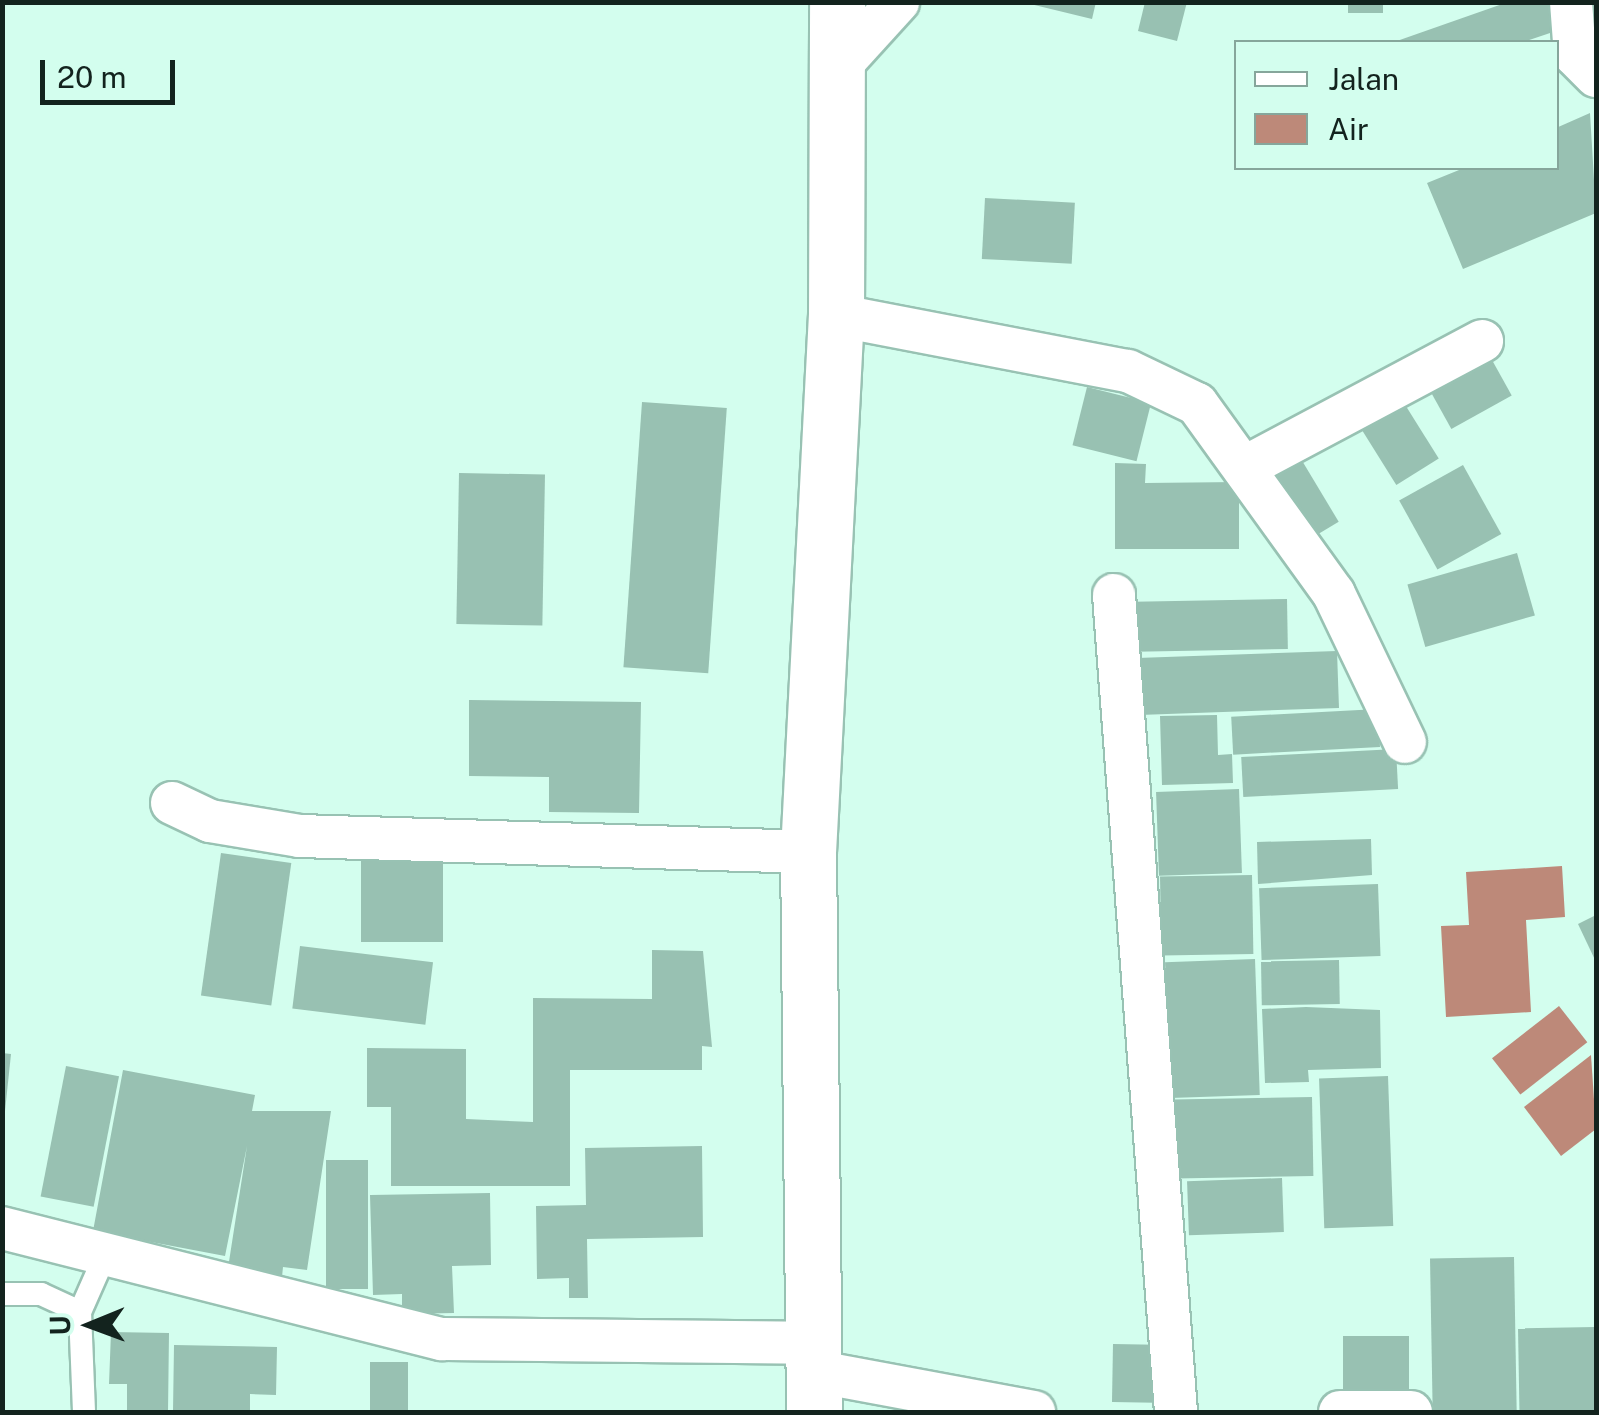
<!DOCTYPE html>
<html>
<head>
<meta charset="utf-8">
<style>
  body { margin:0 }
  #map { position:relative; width:1599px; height:1415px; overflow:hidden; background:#d3feee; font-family:"Public Sans",sans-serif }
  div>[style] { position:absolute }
  .water>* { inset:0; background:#bd8979; transform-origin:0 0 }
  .building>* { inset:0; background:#98c1b2; transform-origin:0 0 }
  .roads { filter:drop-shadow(2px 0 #98c2b3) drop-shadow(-2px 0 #98c2b3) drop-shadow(0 2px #98c2b3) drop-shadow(0 -2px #98c2b3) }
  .service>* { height:22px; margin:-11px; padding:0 11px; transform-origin:11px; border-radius:11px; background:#fff }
  .minor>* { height:42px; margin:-21px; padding:0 21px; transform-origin:21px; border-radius:21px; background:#fff }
  .tertiary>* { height:55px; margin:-27.5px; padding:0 27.5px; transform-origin:27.5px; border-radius:27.5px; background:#fff }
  span { translate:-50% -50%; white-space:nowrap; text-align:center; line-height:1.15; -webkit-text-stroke:10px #d3feee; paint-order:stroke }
  .frame { position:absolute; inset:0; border:5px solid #13231e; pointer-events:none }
  .legend { position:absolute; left:1234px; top:40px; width:325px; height:130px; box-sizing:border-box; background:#d3feee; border:2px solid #86a69b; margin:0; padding:12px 18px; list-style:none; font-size:30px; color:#13231e }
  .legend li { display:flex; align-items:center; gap:20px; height:50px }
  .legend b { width:50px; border:2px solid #86a69b }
  .north { position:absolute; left:40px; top:1275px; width:100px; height:100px; -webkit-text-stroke:8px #d3feee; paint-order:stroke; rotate:269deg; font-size:28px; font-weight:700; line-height:40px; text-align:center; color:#13231e }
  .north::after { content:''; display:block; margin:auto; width:35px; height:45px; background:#13231e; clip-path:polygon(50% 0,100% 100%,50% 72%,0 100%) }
  .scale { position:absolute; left:40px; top:60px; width:135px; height:45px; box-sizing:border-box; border:5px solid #13231e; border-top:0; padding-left:12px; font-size:30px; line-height:35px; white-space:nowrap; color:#13231e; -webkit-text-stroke:8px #d3feee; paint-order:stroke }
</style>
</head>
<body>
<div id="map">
  <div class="water">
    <div style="clip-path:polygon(1562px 866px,1565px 917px,1526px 920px,1531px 1012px,1446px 1017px,1441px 926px,1469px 925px,1466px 872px)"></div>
    <div style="left:1559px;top:1006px;width:46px;height:85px;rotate:52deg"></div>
    <div style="clip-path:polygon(1591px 1055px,1596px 1129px,1561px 1156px,1524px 1107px)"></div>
  </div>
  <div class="building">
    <div style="clip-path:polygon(1022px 2px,1096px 2px,1092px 19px)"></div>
    <div style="clip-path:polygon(1145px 2px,1187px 2px,1177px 41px,1138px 31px)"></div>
    <div style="left:1348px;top:2px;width:35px;height:11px"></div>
    <div style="clip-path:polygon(1508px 2px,1550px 2px,1559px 30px,1523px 42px,1394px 42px)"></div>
    <div style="clip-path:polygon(1590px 113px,1596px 213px,1463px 269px,1427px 183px,1464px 168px,1556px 168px,1556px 128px)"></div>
    <div style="left:985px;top:198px;width:90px;height:61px;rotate:3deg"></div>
    <div style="left:1487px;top:351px;width:51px;height:69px;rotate:61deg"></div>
    <div style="left:1087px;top:387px;width:66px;height:60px;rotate:14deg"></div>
    <div style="left:1399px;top:395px;width:75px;height:50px;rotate:58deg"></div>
    <div style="left:642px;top:402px;width:85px;height:266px;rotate:4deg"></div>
    <div style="left:1298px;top:454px;width:79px;height:33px;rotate:59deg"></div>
    <div style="clip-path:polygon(1115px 463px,1146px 464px,1145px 483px,1239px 482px,1239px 549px,1115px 549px)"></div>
    <div style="left:1463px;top:465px;width:79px;height:73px;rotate:61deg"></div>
    <div style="left:459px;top:473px;width:86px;height:151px;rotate:1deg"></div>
    <div style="left:1517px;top:553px;width:65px;height:114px;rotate:74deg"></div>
    <div style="left:1287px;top:599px;width:50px;height:153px;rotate:89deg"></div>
    <div style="left:1337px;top:651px;width:57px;height:200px;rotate:88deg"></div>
    <div style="clip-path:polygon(469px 700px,641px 702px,639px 813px,549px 812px,549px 777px,469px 776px)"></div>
    <div style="left:1378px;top:709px;width:38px;height:147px;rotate:87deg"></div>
    <div style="clip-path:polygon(1217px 715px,1218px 755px,1232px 754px,1233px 783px,1162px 785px,1160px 716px)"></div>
    <div style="left:1396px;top:749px;width:40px;height:155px;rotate:87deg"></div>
    <div style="left:1239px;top:789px;width:84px;height:83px;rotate:88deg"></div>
    <div style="clip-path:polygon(1371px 839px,1372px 875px,1258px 884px,1257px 842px)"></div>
    <div style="left:361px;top:846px;width:82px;height:96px"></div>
    <div style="left:221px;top:853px;width:71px;height:144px;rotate:8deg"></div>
    <div style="left:1252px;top:875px;width:79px;height:92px;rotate:89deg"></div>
    <div style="left:1378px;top:884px;width:72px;height:119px;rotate:88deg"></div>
    <div style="clip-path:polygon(1596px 915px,1596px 962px,1578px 924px)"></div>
    <div style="left:300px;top:946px;width:134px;height:63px;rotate:7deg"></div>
    <div style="clip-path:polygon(652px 950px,703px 951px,712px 1047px,702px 1046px,702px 1070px,570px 1070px,570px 1186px,391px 1186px,391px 1107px,367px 1107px,367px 1048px,466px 1049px,466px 1119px,533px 1122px,533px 998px,652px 999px)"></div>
    <div style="left:1255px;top:959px;width:136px;height:90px;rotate:88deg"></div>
    <div style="left:1339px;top:960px;width:44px;height:78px;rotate:89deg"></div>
    <div style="clip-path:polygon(1306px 1007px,1380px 1010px,1381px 1068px,1308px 1070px,1309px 1082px,1265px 1083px,1262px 1009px)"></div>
    <div style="clip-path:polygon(2px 1053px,11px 1054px,5px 1111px,2px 1111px)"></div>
    <div style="left:66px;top:1066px;width:54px;height:133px;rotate:11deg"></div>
    <div style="clip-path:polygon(123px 1070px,255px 1095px,252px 1111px,331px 1111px,307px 1270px,283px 1267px,282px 1277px,228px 1268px,247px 1146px,225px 1256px,93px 1231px)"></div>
    <div style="left:1388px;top:1076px;width:150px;height:69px;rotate:88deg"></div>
    <div style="left:1312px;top:1097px;width:79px;height:138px;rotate:89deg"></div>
    <div style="clip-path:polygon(702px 1146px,703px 1237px,587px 1239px,588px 1298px,569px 1298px,569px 1278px,537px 1279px,536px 1206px,586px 1205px,585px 1148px)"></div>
    <div style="left:326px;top:1160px;width:42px;height:129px"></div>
    <div style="left:1282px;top:1178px;width:54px;height:95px;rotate:88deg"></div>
    <div style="clip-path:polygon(490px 1193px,491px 1265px,452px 1266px,454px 1313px,402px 1314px,402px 1294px,373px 1295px,370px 1195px)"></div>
    <div style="left:1514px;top:1257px;width:155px;height:84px;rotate:89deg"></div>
    <div style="left:1595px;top:1327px;width:85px;height:77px;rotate:89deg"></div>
    <div style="clip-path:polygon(111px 1332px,169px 1333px,168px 1412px,127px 1410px,127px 1384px,109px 1384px)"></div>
    <div style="left:1343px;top:1336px;width:66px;height:59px"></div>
    <div style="left:1113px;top:1344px;width:43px;height:58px;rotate:1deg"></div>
    <div style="clip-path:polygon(174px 1345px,277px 1347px,276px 1395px,250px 1394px,250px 1412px,173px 1411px)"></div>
    <div style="left:370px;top:1362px;width:38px;height:50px"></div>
  </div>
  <div class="roads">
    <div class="service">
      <div style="left:2px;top:1294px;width:39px"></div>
      <div style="left:41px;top:1294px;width:43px;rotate:24.8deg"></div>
      <div style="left:80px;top:1312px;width:100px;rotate:87.7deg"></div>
      <div style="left:80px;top:1312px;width:64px;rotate:-66.2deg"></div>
    </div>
    <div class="minor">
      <div style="left:1571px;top:2px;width:53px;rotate:85.7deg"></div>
      <div style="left:1575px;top:55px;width:30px;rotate:45deg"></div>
      <div style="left:837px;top:69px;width:91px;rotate:-47.7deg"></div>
      <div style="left:836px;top:315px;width:297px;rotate:10.9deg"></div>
      <div style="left:1128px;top:371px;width:76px;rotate:25.6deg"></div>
      <div style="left:1197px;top:404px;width:234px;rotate:54.2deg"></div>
      <div style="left:1334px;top:594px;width:164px;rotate:64.4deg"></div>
      <div style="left:1249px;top:465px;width:264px;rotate:-28deg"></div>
      <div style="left:1114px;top:595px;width:819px;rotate:85.66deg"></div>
      <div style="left:172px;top:803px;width:42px;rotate:25.3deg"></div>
      <div style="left:210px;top:821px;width:91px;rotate:9.5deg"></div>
      <div style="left:300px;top:836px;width:508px;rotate:1.8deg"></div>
      <div style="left:2px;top:1228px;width:454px;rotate:14.2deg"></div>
      <div style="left:442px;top:1339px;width:368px;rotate:0.6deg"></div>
      <div style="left:813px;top:1371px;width:225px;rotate:10.5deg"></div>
      <div style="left:1340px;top:1412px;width:71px"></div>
    </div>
    <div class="tertiary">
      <div style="left:814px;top:1412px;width:560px;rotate:-90.61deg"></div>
      <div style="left:808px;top:852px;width:538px;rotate:-87.02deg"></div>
      <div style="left:836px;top:315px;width:313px;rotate:-89.8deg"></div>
    </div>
  </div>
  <div class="frame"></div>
  <ul class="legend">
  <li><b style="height:12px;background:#fff"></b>Jalan</li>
  <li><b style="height:28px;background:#bd8979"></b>Air</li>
  </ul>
  <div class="north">U</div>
  <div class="scale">20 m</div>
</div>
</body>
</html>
